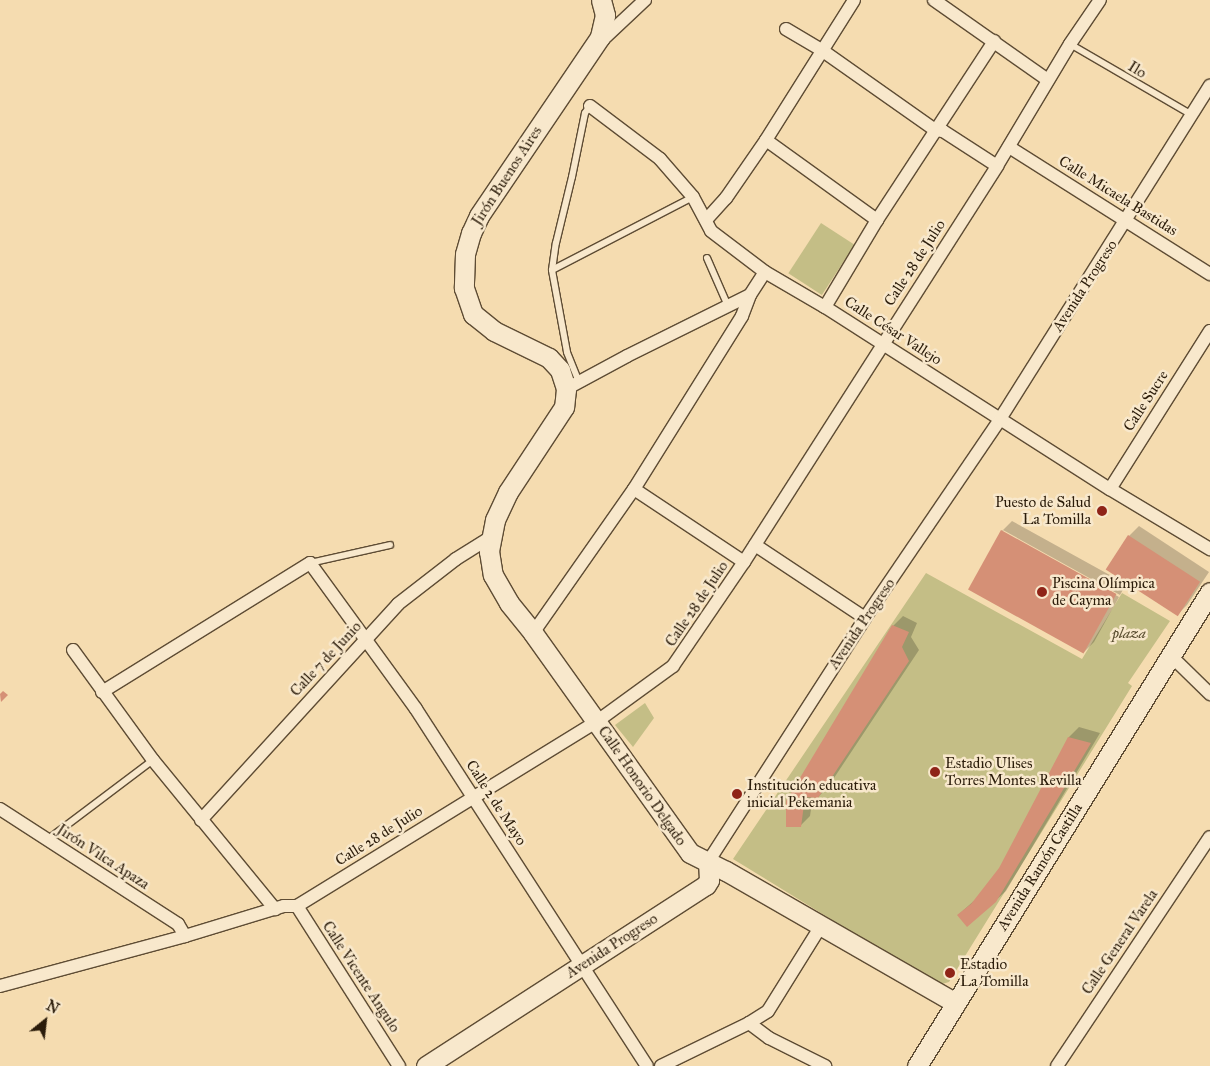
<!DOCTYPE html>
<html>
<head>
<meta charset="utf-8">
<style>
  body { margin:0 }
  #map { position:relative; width:1210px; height:1066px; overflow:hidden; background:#f5dcb0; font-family:"IM FELL Great Primer",serif }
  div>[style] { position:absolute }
  .green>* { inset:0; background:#c4be86; transform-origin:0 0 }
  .shadow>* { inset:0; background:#0003 }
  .building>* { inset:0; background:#d59076; transform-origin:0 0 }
  .roads { filter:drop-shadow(1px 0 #5e4c34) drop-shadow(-1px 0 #5e4c34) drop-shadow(0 1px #5e4c34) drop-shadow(0 -1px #5e4c34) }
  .lane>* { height:6px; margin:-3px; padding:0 3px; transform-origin:3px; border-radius:3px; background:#f8e8cc }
  .street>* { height:12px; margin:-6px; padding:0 6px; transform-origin:6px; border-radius:6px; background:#f8e8cc }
  .secondary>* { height:19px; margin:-9.5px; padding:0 9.5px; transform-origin:9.5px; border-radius:9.5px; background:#f8e8cc }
  .dots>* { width:14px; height:14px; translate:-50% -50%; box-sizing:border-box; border:2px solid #f8e8cc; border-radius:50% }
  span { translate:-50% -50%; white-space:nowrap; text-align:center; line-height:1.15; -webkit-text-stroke:5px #f8e8cc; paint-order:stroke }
  .street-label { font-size:15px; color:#2b1c0a }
  .poi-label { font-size:15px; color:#2b1c0a }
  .right { translate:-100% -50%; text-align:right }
  .left { translate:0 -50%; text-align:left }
  .park-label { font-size:15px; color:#594d2f; font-style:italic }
  .north { position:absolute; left:20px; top:996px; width:50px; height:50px; -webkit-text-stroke:4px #f8e8cc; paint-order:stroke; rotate:29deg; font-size:14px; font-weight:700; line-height:20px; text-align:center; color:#2b1c0a }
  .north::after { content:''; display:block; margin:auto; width:18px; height:22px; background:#2b1c0a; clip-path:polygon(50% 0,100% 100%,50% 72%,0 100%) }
</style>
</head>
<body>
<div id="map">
  <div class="green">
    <div style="left:821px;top:223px;width:40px;height:60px;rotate:33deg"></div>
    <div style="clip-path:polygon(926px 573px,1082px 659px,1122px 593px,1170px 621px,1128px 683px,1132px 686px,949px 982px,942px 984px,936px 984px,733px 859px)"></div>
    <div style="clip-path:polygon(645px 703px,654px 718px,633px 747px,615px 725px)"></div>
  </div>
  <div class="shadow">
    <div style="clip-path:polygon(1012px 521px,1126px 584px,1120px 595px,1003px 530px,1003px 533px,1119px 597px,1094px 642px,1084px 652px,1002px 531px)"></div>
    <div style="clip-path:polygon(1139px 526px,1209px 572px,1187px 605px,1177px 615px,1129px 536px)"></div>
    <div style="clip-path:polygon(903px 616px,917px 623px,911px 637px,919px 650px,828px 787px,818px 797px,813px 796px,810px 816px,800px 826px,787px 826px,893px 626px)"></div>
    <div style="clip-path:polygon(1079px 727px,1100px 733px,1006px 891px,995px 901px,958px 915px,976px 899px,1000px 868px,1069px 737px)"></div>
  </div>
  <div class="building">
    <div style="left:1001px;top:530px;width:132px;height:68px;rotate:29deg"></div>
    <div style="left:1128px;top:535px;width:86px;height:41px;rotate:33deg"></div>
    <div style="clip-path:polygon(892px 625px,909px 632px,902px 647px,909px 661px,818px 798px,805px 797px,801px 827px,786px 827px,786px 801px)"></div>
    <div style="clip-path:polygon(3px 691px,8px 695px,1px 702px,0 694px)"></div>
    <div style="clip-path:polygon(1068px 737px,1091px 743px,996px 902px,967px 927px,957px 915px,971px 904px,999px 868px)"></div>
  </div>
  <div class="roads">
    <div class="lane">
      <div style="left:1070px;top:44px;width:141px;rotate:30.2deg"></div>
      <div style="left:707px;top:258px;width:52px;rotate:66.4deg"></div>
      <div style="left:552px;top:270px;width:159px;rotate:-27.4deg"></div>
      <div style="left:579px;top:382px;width:32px;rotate:-112deg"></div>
      <div style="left:567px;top:352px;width:83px;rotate:-100.4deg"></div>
      <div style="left:552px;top:270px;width:27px;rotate:-82deg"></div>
      <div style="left:556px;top:243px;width:68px;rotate:-76.4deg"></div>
      <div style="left:572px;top:177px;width:65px;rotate:-78.5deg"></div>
      <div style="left:585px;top:113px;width:9px;rotate:-54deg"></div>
      <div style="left:310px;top:563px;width:82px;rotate:-12.7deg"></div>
      <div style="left:47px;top:840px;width:133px;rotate:-37deg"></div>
    </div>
    <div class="street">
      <div style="left:934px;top:0;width:139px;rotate:35.1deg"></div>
      <div style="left:786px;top:29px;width:43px;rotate:30.7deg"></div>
      <div style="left:823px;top:51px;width:137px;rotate:35.2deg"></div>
      <div style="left:935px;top:130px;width:8px;rotate:7deg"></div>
      <div style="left:943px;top:131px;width:64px;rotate:32.9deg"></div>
      <div style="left:599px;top:43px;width:63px;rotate:-43.1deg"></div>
      <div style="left:590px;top:106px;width:88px;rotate:37.1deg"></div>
      <div style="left:660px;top:159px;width:50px;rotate:49deg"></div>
      <div style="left:693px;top:197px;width:38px;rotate:62deg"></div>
      <div style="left:711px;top:231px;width:68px;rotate:37.2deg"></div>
      <div style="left:765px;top:272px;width:69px;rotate:30.3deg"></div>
      <div style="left:825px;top:307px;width:338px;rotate:32.6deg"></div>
      <div style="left:1110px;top:489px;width:117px;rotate:31deg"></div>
      <div style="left:766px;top:140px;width:137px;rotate:35.8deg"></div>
      <div style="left:1009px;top:147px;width:238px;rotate:32.3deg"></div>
      <div style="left:706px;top:220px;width:30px;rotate:-48deg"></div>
      <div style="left:726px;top:198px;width:70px;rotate:-55.4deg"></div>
      <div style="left:766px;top:140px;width:165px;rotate:-57.8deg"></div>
      <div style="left:825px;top:307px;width:101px;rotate:-59.1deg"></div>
      <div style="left:877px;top:220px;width:214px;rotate:-56.8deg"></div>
      <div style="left:566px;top:389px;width:69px;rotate:-28.4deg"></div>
      <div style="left:627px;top:356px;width:137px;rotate:-26.4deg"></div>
      <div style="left:634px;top:489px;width:132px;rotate:33.6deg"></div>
      <div style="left:1110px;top:489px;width:187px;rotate:-57.7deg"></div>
      <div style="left:755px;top:545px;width:132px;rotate:33.6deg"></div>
      <div style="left:533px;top:633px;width:176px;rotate:-55deg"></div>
      <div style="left:634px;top:489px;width:204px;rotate:-58deg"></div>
      <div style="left:742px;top:316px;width:22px;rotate:-69deg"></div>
      <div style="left:750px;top:295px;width:27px;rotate:-57deg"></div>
      <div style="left:73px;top:650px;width:136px;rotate:54deg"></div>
      <div style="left:153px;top:760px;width:193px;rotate:50.7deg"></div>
      <div style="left:1170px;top:655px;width:56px;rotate:44.3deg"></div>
      <div style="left:102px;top:692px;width:245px;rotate:-31.8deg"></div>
      <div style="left:310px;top:563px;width:180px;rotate:54deg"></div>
      <div style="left:416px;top:709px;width:425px;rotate:57.1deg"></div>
      <div style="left:0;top:809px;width:212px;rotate:32.9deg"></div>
      <div style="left:178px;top:924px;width:14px;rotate:60deg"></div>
      <div style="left:201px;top:820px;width:292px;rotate:-47.6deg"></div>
      <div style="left:398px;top:604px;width:73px;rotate:-37.8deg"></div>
      <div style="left:456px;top:559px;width:41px;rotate:-32.2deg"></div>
      <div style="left:708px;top:862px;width:290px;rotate:-57.2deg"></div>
      <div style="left:865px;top:618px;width:240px;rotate:-55.8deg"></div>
      <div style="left:1000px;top:419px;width:394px;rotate:-57.8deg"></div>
      <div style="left:297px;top:906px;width:190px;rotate:57.5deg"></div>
      <div style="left:0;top:986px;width:192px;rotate:-15.1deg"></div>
      <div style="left:185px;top:936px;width:103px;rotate:-16.9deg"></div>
      <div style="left:284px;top:906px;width:13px"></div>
      <div style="left:297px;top:906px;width:351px;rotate:-31.6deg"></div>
      <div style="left:596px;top:722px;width:95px;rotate:-36deg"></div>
      <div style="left:673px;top:666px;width:126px;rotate:-55.7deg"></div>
      <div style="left:744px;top:562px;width:470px;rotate:-57.4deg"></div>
      <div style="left:997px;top:166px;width:142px;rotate:-59.1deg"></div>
      <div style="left:1070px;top:44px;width:53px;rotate:-55.7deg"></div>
      <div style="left:749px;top:1023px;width:25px;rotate:37deg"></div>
      <div style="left:769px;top:1038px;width:63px;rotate:26.6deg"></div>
      <div style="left:661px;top:1066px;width:98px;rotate:-26deg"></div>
      <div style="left:749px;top:1023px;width:22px;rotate:-32deg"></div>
      <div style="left:768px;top:1011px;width:100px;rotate:-58.1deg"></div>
      <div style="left:1057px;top:1066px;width:275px;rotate:-56.3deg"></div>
    </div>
    <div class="secondary">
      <div style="left:601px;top:0;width:16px;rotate:75deg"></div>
      <div style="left:605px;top:15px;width:23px;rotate:103deg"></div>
      <div style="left:600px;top:37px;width:216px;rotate:124.1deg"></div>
      <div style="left:479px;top:216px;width:19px;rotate:115deg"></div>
      <div style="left:471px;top:233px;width:22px;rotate:106deg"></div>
      <div style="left:465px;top:254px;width:34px;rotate:92deg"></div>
      <div style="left:464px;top:288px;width:28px;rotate:71deg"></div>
      <div style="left:473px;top:314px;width:27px;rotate:39deg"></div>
      <div style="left:494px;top:331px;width:61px;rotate:26.1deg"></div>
      <div style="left:549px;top:358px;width:16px;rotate:47deg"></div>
      <div style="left:560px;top:370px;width:20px;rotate:72deg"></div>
      <div style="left:566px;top:389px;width:18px;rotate:96deg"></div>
      <div style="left:564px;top:407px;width:102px;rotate:123.4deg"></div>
      <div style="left:508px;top:492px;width:31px;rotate:115deg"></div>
      <div style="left:495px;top:520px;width:32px;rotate:101deg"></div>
      <div style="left:489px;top:551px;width:24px;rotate:81deg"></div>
      <div style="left:493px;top:575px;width:32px;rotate:60deg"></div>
      <div style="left:509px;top:603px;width:38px;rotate:51deg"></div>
      <div style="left:533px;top:633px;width:270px;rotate:54.5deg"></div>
      <div style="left:690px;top:853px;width:40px;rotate:26.6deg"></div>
      <div style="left:726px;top:871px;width:265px;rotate:29.9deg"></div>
      <div style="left:426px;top:1066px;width:333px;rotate:-32.9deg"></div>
      <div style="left:706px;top:885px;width:6px;rotate:-59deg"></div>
      <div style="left:709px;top:880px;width:18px;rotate:-93deg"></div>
      <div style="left:917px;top:1066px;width:557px;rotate:-58.28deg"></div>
    </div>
  </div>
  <div class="dots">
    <div style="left:1102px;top:511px;background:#8f2418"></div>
    <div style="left:1042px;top:592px;background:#8f2418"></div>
    <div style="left:935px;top:772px;background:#8f2418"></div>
    <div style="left:737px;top:794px;background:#8f2418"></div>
    <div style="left:950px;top:973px;background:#8f2418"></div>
  </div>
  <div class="street-label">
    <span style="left:1137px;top:70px;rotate:31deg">Ilo</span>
    <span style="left:507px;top:176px;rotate:-57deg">Jirón Buenos Aires</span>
    <span style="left:1118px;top:196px;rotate:32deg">Calle Micaela Bastidas</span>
    <span style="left:915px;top:263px;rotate:-57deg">Calle 28 de Julio</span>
    <span style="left:1085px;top:286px;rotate:-57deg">Avenida Progreso</span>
    <span style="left:893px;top:331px;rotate:33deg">Calle César Vallejo</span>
    <span style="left:1146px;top:401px;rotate:-57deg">Calle Sucre</span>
    <span style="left:697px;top:604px;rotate:-56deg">Calle 28 de Julio</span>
    <span style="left:862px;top:624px;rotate:-56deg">Avenida Progreso</span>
    <span style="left:326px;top:659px;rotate:-47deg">Calle 7 de Junio</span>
    <span style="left:642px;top:786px;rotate:55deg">Calle Honorio Delgado</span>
    <span style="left:496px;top:803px;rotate:57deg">Calle 2 de Mayo</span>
    <span style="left:379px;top:836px;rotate:-32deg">Calle 28 de Julio</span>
    <span style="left:103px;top:857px;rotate:33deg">Jirón Vilca Apaza</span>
    <span style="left:1040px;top:867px;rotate:-58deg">Avenida Ramón Castilla</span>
    <span style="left:1120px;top:942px;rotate:-56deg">Calle General Varela</span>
    <span style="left:612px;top:946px;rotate:-33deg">Avenida Progreso</span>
    <span style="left:361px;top:977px;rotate:57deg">Calle Vicente Angulo</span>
  </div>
  <div class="poi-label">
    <span class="right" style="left:1091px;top:511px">Puesto de Salud<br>La Tomilla</span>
    <span class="left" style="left:1052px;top:592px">Piscina Olímpica<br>de Cayma</span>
    <span class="left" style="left:945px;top:772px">Estadio Ulises<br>Torres Montes Revilla</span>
    <span class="left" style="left:747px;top:794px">Institución educativa<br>inicial Pekemania</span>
    <span class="left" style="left:960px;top:973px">Estadio<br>La Tomilla</span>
  </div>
  <div class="park-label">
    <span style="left:1129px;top:634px">plaza</span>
  </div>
  <div class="north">N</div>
</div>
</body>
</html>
